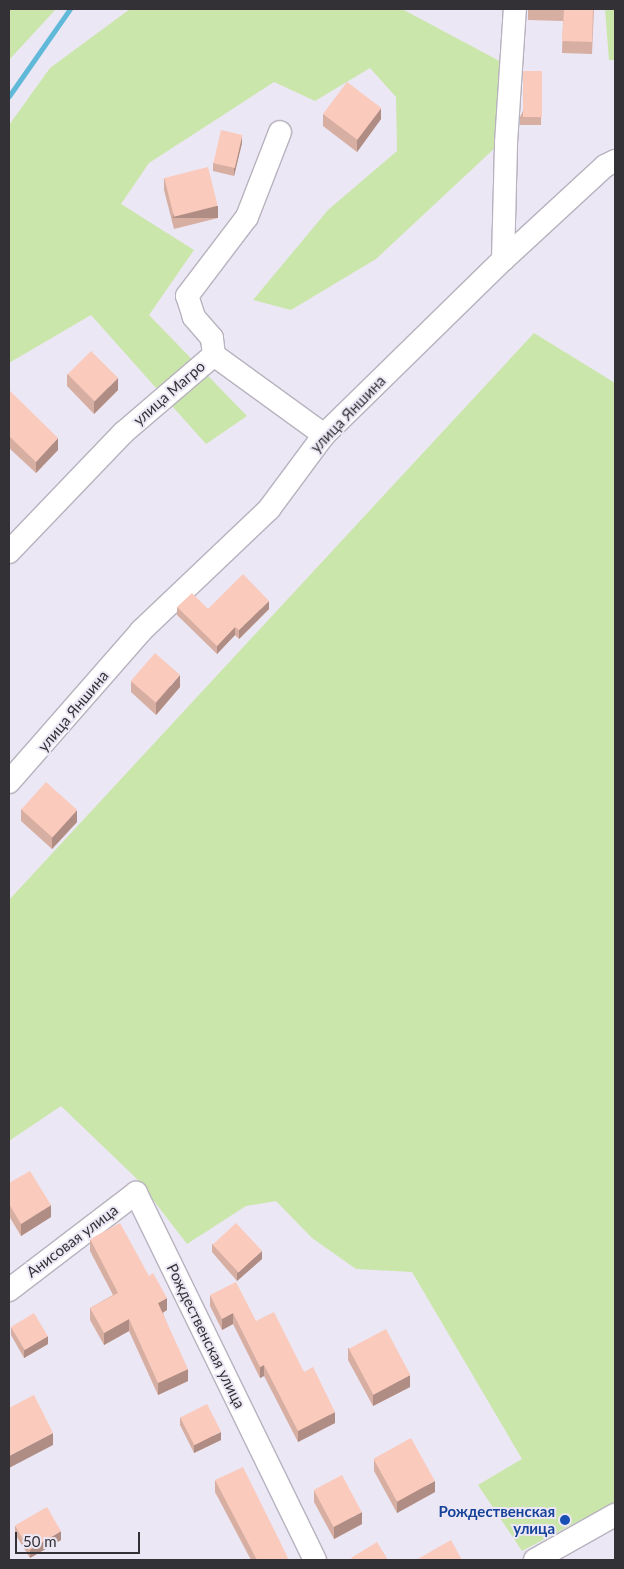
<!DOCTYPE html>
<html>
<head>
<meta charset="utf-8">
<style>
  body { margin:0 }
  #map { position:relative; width:624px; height:1569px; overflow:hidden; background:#ece7f4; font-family:Lato,sans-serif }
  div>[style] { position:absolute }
  .green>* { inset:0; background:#cbe6aa }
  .stream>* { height:5px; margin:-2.5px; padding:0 2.5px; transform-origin:2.5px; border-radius:2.5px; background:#61b9da }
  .roads { filter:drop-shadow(1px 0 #b7b2be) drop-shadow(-1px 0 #b7b2be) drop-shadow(0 1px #b7b2be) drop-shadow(0 -1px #b7b2be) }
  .minor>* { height:22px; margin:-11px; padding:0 11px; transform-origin:11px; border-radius:11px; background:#fff }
  .wall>* { inset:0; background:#d7aea2 }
  .shaded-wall>* { inset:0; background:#af8d84; transform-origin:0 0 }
  .building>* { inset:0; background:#facabc; transform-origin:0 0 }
  .dots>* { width:14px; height:14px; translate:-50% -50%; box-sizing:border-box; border:2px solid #ece7f4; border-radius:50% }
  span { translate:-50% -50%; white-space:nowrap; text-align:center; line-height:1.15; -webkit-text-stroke:4px #ece7f4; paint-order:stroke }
  .street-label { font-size:15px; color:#333136 }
  .transit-label { font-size:15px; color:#164399; font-weight:700 }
  .right { translate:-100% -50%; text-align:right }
  .frame { position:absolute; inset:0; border:10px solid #333136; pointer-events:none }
  .scale { position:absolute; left:15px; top:1532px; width:125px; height:22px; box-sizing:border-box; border:2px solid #333136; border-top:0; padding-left:6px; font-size:15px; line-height:18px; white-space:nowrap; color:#333136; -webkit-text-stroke:4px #ece7f4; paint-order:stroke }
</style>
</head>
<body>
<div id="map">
  <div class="green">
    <div style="clip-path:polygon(9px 9px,56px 9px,9px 60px)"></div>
    <div style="clip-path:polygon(130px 9px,402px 9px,507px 65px,497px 146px,376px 259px,291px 310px,253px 300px,328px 210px,397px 151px,396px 97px,370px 68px,315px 101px,274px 82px,149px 163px,121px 204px,194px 250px,149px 315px,247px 416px,206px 444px,91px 315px,9px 363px,9px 125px,50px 68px)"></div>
    <div style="clip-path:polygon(605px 9px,615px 9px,615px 60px,609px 60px)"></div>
    <div style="clip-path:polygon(534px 333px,615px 383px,615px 1502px,522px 1551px,478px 1485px,522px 1459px,412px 1272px,356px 1269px,312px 1238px,276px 1201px,246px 1206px,187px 1244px,137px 1179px,61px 1106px,9px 1141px,9px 900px)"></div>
  </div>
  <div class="stream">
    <div style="left:9px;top:96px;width:106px;rotate:-55deg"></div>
  </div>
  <div class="roads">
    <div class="minor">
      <div style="left:503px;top:260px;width:139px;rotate:-42.7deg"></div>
      <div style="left:605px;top:166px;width:11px;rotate:-27deg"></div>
      <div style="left:214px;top:355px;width:136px;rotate:36deg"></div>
      <div style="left:9px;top:552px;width:165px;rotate:-46.2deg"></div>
      <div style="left:123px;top:433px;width:120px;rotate:-40.6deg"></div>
      <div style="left:214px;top:355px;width:17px;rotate:-97deg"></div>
      <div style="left:212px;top:338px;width:28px;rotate:-131deg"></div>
      <div style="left:194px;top:317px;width:22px;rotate:-108deg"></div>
      <div style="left:187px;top:296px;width:99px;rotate:-52.8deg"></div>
      <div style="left:247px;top:217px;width:91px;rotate:-68.8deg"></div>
      <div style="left:9px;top:782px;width:201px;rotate:-48.8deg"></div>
      <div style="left:141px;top:631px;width:177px;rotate:-43.6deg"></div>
      <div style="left:269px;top:509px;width:92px;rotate:-53.4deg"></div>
      <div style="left:324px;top:435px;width:250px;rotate:-44.4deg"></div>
      <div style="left:503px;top:260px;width:117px;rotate:-88.5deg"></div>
      <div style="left:506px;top:143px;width:134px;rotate:-86.2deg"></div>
      <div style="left:9px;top:1290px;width:160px;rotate:-37.4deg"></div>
      <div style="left:136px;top:1193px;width:408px;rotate:64deg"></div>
      <div style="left:535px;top:1560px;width:92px;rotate:-29.4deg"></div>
    </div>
  </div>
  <div class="wall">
    <div style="clip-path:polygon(528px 9px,594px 9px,592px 54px,562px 53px,563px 21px,528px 20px)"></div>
    <div style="clip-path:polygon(542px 71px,541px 125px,520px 125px,520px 117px)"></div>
    <div style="clip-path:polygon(323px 114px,381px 119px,357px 152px,323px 126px)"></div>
    <div style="clip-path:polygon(242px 143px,234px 176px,213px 171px,213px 163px)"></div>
    <div style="clip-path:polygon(164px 178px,218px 218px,174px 229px,164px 190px)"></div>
    <div style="clip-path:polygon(67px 374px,118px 390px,94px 414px,67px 386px)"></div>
    <div style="clip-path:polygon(9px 390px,58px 450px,36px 473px,9px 448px)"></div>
    <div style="clip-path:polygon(177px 607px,208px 609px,269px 609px,239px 639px,235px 635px,217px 654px,177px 615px)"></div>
    <div style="clip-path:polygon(131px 681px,180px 687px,156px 715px,131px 692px)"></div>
    <div style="clip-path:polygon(21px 809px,77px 822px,52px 849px,21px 821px)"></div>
    <div style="clip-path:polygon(9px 1183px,51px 1217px,21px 1236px,9px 1216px)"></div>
    <div style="clip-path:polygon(90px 1239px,167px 1310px,163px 1313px,188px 1381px,158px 1395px,129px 1331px,104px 1345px,90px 1320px,90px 1308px,113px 1295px,90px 1251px)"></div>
    <div style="clip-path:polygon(212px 1244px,262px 1259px,237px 1281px,212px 1252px)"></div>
    <div style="clip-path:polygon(210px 1295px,256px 1321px,304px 1372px,335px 1423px,298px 1442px,264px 1376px,260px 1378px,233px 1324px,222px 1330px,210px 1306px)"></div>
    <div style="clip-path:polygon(11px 1327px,48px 1344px,24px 1358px,11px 1335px)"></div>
    <div style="clip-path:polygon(348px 1348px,410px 1387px,373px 1406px,348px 1360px)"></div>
    <div style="clip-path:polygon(180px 1417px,221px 1440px,194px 1453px,180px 1425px)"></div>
    <div style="clip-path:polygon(374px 1459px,435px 1492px,397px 1513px,374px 1471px)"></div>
    <div style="clip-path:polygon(215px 1480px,289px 1560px,251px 1560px,215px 1492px)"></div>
    <div style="clip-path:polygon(314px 1490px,362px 1524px,334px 1539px,314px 1502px)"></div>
    <div style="clip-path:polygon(15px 1526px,61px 1540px,30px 1558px,15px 1534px)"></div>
  </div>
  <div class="shaded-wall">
    <div style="clip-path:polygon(381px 108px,381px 119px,357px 152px,357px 140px)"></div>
    <div style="clip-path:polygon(242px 135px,242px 143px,234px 176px,234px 168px)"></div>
    <div style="left:218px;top:206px;width:12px;height:45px;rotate:90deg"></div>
    <div style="clip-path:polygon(118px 378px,118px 390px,94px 414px,94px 402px)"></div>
    <div style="clip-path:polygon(58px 438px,58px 450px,36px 473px,36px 462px)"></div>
    <div style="clip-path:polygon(269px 601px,269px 609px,239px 639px,239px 630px)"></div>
    <div style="clip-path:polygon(235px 627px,235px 635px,217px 654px,217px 646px)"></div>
    <div style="clip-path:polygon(180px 675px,180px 687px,156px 715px,156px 703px)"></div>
    <div style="clip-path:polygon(77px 810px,77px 822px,52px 849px,52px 837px)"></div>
    <div style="clip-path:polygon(51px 1205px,51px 1217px,21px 1236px,21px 1224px)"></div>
    <div style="clip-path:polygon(262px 1251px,262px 1259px,237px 1281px,237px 1273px)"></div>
    <div style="clip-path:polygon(167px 1298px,167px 1310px,158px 1315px,158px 1303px)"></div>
    <div style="clip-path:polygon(233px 1313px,233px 1324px,222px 1330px,222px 1319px)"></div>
    <div style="clip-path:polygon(129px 1319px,129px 1331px,104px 1345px,104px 1333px)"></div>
    <div style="clip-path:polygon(48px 1336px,48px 1344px,24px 1358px,24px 1350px)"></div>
    <div style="clip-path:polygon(264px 1365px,264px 1376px,260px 1378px,260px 1367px)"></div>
    <div style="clip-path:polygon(188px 1369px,188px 1381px,158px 1395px,158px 1383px)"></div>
    <div style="clip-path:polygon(410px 1375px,410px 1387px,373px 1406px,373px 1395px)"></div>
    <div style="clip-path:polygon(335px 1412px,335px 1423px,298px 1442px,298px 1431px)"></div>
    <div style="clip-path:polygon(221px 1432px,221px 1440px,194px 1453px,194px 1445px)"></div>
    <div style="clip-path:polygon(53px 1433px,53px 1445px,9px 1468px,9px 1456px)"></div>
    <div style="clip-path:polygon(435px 1481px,435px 1492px,397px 1513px,397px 1501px)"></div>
    <div style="clip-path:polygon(362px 1512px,362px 1524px,334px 1539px,334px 1527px)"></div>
    <div style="clip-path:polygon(61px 1531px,61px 1540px,30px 1558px,30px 1550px)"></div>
  </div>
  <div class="building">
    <div style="clip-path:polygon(538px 9px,593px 9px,592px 42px,562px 41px,564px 10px)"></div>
    <div style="left:523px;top:71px;width:19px;height:46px"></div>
    <div style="left:347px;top:82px;width:43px;height:40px;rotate:37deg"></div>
    <div style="left:221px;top:130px;width:22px;height:34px;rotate:13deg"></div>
    <div style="left:208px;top:167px;width:40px;height:45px;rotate:76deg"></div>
    <div style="left:91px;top:351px;width:38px;height:33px;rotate:45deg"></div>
    <div style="clip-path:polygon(9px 390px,58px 438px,36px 462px,9px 436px)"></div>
    <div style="clip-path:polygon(243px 574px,269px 601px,239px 630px,235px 627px,217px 646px,177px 607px,192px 593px,208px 609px)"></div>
    <div style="left:155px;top:653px;width:33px;height:37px;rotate:41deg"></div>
    <div style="left:46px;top:782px;width:42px;height:37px;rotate:42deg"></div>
    <div style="clip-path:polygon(30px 1171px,51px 1205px,21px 1224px,9px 1204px,9px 1183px)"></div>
    <div style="clip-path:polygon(120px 1223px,149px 1276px,153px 1273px,167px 1298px,158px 1303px,188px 1369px,158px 1383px,129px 1319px,104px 1333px,90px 1308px,118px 1293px,90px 1239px)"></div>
    <div style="left:236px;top:1223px;width:38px;height:32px;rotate:47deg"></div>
    <div style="clip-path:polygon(236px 1282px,256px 1321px,274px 1312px,304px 1372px,313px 1367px,335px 1412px,298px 1431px,264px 1365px,260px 1367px,233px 1313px,222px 1319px,210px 1295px)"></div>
    <div style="left:34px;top:1313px;width:27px;height:27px;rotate:59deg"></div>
    <div style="left:386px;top:1329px;width:52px;height:42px;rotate:62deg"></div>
    <div style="clip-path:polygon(34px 1395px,53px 1433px,9px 1456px,9px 1408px)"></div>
    <div style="left:207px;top:1404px;width:31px;height:30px;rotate:63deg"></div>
    <div style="left:411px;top:1438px;width:49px;height:43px;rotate:61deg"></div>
    <div style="clip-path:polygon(243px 1467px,289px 1560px,257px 1560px,215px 1480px)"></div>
    <div style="left:342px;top:1475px;width:42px;height:32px;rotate:62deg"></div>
    <div style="left:47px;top:1507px;width:28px;height:37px;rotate:60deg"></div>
    <div style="clip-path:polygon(451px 1540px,462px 1560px,416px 1560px)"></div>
    <div style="clip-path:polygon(377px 1542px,388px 1560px,353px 1560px,351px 1558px)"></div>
  </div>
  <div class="dots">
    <div style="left:565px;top:1520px;background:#1a4fb4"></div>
  </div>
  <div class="street-label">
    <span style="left:169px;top:393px;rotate:-41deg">улица Магро</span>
    <span style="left:348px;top:414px;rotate:-46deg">улица Яншина</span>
    <span style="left:73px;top:711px;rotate:-50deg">улица Яншина</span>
    <span style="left:72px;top:1241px;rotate:-37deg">Анисовая улица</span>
    <span style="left:206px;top:1336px;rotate:64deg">Рождественская улица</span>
  </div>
  <div class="transit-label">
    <span class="right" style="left:555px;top:1520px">Рождественская<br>улица</span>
  </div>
  <div class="frame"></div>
  <div class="scale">50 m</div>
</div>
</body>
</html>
